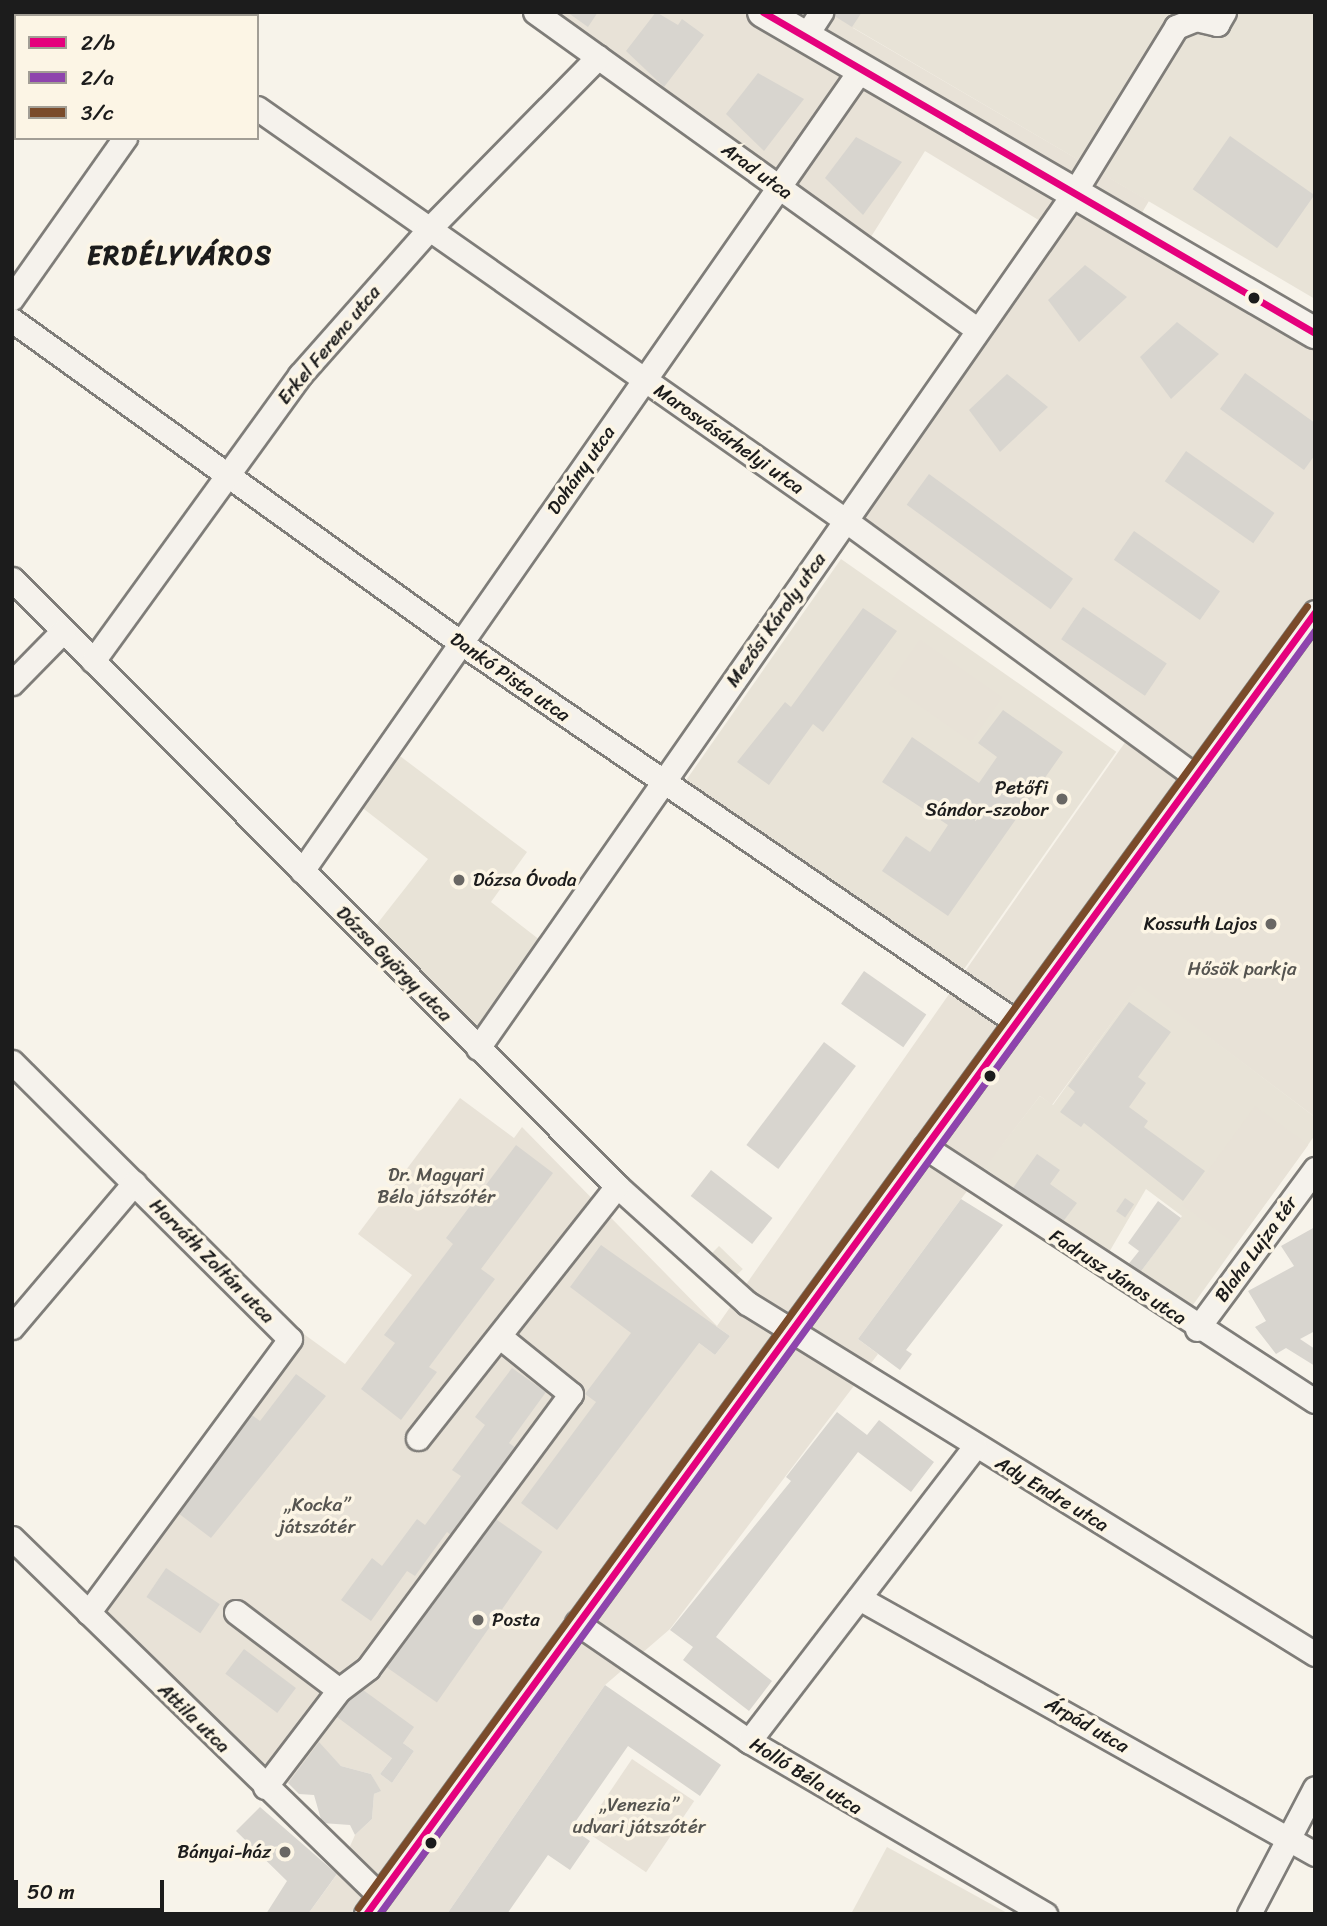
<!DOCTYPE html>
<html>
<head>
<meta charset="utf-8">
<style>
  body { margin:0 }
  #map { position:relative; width:1327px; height:1926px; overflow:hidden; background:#f7f3ea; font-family:Sriracha,sans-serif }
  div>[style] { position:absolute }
  .built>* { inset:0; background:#e8e3d7; transform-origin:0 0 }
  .green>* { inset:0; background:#e8e2d7; transform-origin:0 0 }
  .building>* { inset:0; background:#d8d5cf; transform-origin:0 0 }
  .roads { filter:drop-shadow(2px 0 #7f7d79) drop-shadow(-2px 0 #7f7d79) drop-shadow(0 2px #7f7d79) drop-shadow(0 -2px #7f7d79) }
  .minor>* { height:23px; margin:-11.5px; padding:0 11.5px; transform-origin:11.5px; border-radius:11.5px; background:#f5f2ec }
  .major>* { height:30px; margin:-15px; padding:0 15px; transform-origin:15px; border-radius:15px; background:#f5f2ec }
  .bus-1>* { height:7px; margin:-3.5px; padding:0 3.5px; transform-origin:3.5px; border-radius:3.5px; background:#e5007d }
  .bus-2>* { height:7px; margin:-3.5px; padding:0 3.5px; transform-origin:3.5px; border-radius:3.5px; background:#8e44ad }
  .bus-3>* { height:7px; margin:-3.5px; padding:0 3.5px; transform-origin:3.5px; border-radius:3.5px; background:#7a4b2a }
  .dots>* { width:19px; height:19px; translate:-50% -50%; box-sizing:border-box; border:4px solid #fcf5e5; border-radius:50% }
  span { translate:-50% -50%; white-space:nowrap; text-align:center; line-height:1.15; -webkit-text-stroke:7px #fcf5e5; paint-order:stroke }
  .street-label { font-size:19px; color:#1c1c1c }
  .poi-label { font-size:19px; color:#1c1c1c }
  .right { translate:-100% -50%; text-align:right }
  .left { translate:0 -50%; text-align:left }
  .park-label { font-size:19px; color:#555450 }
  .district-label { font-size:26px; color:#1c1c1c; font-weight:700; letter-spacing:2px }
  .frame { position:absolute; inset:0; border:14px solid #1c1c1c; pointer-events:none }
  .legend { position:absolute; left:14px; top:14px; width:245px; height:126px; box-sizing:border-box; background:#fcf5e5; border:2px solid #a29e95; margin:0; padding:9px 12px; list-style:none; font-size:21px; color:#1c1c1c }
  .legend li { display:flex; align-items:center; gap:14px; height:35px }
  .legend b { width:35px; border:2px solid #a29e95 }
  .scale { position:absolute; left:14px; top:1880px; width:150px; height:32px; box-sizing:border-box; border:4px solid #1c1c1c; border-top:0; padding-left:9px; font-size:21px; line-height:24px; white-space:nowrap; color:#1c1c1c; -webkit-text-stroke:5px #fcf5e5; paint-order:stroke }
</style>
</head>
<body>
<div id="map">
  <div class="built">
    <div style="clip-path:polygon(862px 12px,1315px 12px,1315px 299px,852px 27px)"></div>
    <div style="left:841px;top:559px;width:336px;height:271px;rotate:35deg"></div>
    <div style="clip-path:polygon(392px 750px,527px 852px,491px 902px,545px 944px,477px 1039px,370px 933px,428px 859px,355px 802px)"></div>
    <div style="clip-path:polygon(1139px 984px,1315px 1117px,1315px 1135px,1190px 1309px,1139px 1274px,1182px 1216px,1146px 1189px,1108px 1254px,984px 1168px,1040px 1096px,1053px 1105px)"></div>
    <div style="left:719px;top:1246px;width:33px;height:14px;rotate:44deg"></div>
    <div style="clip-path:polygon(887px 1847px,1009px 1914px,851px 1914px)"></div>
  </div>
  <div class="green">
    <div style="clip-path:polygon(evenodd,536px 12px,862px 12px,853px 28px,1149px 201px,1134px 226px,1315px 333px,1315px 1117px,1139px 985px,1052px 1105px,1040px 1096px,961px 1199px,858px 1339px,878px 1354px,670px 1629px,605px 1685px,447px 1914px,308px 1914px,338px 1873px,355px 1835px,372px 1819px,374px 1794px,380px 1791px,371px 1774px,341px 1766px,319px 1743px,288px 1783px,88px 1612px,290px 1324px,345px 1364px,412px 1275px,358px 1234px,460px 1098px,514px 1138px,522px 1127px,717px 1326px,1133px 731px,846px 520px,1050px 227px,925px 151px,864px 248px,536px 12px,716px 1326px,730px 1336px,715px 1355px,699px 1343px,716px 1326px,536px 12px,403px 1743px,414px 1751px,392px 1783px,380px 1774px,403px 1743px)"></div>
    <div style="left:920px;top:640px;width:100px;height:54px;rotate:35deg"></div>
    <div style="left:1255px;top:1106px;width:66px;height:123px;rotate:36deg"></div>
    <div style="left:632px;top:1759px;width:75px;height:86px;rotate:34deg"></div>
  </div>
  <div class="building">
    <div style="clip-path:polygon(567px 12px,598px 12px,588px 27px)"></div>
    <div style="clip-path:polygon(656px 12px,678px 25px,682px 19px,704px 35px,664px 87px,626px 51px)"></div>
    <div style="clip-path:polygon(828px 12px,862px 12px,852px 27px)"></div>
    <div style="clip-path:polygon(758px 73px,804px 99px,764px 151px,726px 114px)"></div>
    <div style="left:1230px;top:136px;width:103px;height:65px;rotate:35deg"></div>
    <div style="clip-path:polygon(856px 137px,902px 162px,863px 215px,825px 178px)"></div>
    <div style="clip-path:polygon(1085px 265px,1127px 297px,1079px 342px,1048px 300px)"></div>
    <div style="clip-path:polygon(1177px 322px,1219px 354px,1171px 399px,1140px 357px)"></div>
    <div style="clip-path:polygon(1245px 373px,1315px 423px,1315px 455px,1304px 470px,1220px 409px)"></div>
    <div style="clip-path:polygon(1007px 374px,1048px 407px,1000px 452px,969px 410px)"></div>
    <div style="left:1186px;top:451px;width:108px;height:37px;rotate:35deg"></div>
    <div style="left:929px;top:474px;width:178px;height:38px;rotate:36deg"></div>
    <div style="left:1134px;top:531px;width:105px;height:35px;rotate:35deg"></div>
    <div style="left:1083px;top:607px;width:101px;height:39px;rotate:34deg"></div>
    <div style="clip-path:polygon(863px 608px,897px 631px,823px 732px,813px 724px,769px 785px,737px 762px,785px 702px,791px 707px)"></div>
    <div style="clip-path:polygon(1003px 710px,1063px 752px,948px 916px,882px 871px,906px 836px,930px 852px,948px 825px,882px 782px,912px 737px,979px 783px,997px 757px,978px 743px)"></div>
    <div style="left:864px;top:971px;width:76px;height:40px;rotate:35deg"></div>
    <div style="clip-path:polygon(1129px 1002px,1171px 1032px,1138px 1077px,1146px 1083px,1129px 1107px,1148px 1121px,1144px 1127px,1205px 1171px,1183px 1201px,1084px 1123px,1081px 1127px,1060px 1112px,1075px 1092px,1068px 1086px)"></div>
    <div style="left:824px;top:1042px;width:40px;height:129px;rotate:37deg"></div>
    <div style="clip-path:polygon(516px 1145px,553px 1173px,481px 1269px,495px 1279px,429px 1367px,437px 1372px,401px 1420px,361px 1389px,395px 1343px,384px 1335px,453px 1244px,446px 1238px)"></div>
    <div style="clip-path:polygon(1037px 1154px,1060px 1170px,1050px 1184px,1077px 1203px,1062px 1223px,1013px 1188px)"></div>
    <div style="left:711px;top:1170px;width:78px;height:33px;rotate:38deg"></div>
    <div style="left:1125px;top:1198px;width:11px;height:16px;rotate:34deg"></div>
    <div style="clip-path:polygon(961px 1199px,1003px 1225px,906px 1350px,912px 1354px,900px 1370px,858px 1339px)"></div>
    <div style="clip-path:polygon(1158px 1201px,1181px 1218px,1139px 1274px,1127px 1266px,1139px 1251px,1128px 1243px)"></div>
    <div style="clip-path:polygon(1315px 1227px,1315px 1331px,1300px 1339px,1315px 1349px,1315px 1366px,1286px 1348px,1276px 1354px,1255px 1327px,1266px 1321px,1248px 1291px,1294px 1266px,1281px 1246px)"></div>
    <div style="clip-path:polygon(601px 1245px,730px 1336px,715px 1355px,699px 1343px,557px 1530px,521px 1503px,596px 1402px,585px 1394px,631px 1333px,570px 1287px)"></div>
    <div style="clip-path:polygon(512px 1368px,546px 1392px,509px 1443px,520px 1451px,457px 1539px,447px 1532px,415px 1576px,407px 1571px,371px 1621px,341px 1600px,372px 1558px,382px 1566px,417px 1519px,425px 1525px,461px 1476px,452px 1470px,485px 1425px,475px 1417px)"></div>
    <div style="clip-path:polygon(296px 1374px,326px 1396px,211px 1538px,178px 1513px,252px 1415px,260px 1421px)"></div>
    <div style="clip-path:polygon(837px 1412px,867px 1435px,879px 1420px,934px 1462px,911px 1492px,858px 1452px,716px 1637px,772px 1681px,749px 1711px,683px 1660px,693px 1647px,670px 1630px,791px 1481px,786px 1477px)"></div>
    <div style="left:490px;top:1515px;width:64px;height:184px;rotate:35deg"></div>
    <div style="left:166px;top:1568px;width:65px;height:35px;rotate:34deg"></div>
    <div style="left:244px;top:1649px;width:65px;height:31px;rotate:37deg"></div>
    <div style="clip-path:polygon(605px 1685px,721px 1765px,700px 1796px,628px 1746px,571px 1828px,590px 1841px,570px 1870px,548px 1855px,507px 1914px,447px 1914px)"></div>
    <div style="clip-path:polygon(359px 1687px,414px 1727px,403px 1743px,414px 1751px,392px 1783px,380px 1774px,392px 1758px,337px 1717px)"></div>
    <div style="clip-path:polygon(319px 1742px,341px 1766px,371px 1774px,381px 1791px,374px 1794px,372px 1819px,355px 1835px,350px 1825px,322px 1823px,314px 1795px,299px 1794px,288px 1783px)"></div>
    <div style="clip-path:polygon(260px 1807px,337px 1874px,308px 1914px,266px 1914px,287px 1881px,236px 1831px)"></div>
  </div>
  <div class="roads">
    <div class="minor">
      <div style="left:122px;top:12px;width:6px;rotate:39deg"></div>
      <div style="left:535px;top:12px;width:545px;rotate:35.67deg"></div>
      <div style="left:212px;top:16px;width:4px;rotate:-63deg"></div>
      <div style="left:805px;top:37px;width:30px;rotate:-57deg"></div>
      <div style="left:257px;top:108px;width:718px;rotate:35.02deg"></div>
      <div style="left:845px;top:520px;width:434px;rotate:36.2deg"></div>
      <div style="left:12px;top:298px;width:196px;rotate:-54.8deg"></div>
      <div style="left:12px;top:320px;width:553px;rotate:35.73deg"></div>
      <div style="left:461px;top:643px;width:672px;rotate:34.33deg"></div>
      <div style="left:12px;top:579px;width:857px;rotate:45.09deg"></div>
      <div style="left:617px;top:1186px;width:175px;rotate:42deg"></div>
      <div style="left:747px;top:1303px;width:668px;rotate:31.71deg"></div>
      <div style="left:93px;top:661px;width:353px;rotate:-54.1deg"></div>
      <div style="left:300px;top:375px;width:195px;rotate:-48.5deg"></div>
      <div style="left:429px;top:229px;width:241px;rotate:-45.5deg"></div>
      <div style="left:12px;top:683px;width:73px;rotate:-45.6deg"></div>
      <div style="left:302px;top:871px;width:978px;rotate:-55.12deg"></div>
      <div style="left:478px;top:1048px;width:1042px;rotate:-55.12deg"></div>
      <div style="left:1074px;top:193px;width:195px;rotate:-58.4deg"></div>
      <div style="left:1176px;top:27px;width:22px;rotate:-22deg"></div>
      <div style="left:1196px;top:19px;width:22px;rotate:13deg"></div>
      <div style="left:1217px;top:24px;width:14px;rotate:-60deg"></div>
      <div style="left:12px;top:1062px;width:392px;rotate:44.9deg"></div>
      <div style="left:290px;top:1339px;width:340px;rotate:126.4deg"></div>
      <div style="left:925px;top:1147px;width:465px;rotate:33.1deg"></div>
      <div style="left:12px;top:1327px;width:189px;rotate:-49.7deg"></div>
      <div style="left:1197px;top:1329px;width:199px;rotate:-53.6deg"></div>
      <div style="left:418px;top:1438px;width:321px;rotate:-51.7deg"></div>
      <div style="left:12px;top:1538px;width:512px;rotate:44.21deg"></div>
      <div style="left:859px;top:1598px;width:523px;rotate:29.31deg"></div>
      <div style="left:236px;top:1612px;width:129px;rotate:37.1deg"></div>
      <div style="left:577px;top:1623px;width:209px;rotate:34.5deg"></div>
      <div style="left:749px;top:1741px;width:343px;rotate:30.3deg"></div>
      <div style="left:749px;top:1741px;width:371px;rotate:-52.5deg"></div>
      <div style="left:265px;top:1787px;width:122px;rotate:-52.7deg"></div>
      <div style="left:339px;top:1690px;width:36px;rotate:-37deg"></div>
      <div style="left:368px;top:1668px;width:341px;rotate:-53.5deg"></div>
      <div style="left:571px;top:1394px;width:92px;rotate:-141.1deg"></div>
      <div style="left:366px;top:1914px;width:1611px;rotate:-53.91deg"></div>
      <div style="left:1249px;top:1914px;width:142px;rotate:-62.4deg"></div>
    </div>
    <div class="major">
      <div style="left:763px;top:12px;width:639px;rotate:30.18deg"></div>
    </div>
  </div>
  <div class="bus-1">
    <div style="left:763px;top:12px;width:639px;rotate:30.18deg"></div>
    <div style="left:366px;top:1914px;width:1611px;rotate:-53.91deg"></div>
  </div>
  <div class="bus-2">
    <div style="left:379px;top:1914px;width:1589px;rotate:-53.91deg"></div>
  </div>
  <div class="bus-3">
    <div style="left:358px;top:1908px;width:1611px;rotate:-53.91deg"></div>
  </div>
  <div class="dots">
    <div style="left:1254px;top:298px;background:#1c1c1c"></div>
    <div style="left:1062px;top:799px;background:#696764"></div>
    <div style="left:459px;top:880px;background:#696764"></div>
    <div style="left:1271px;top:924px;background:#696764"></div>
    <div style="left:990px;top:1076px;background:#1c1c1c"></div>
    <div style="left:478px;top:1620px;background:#696764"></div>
    <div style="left:431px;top:1843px;background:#1c1c1c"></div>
    <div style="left:285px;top:1852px;background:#696764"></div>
  </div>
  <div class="street-label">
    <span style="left:757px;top:171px;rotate:36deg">Arad utca</span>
    <span style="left:329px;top:345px;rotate:-50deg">Erkel Ferenc utca</span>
    <span style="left:729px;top:439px;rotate:35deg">Marosvásárhelyi utca</span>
    <span style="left:581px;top:470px;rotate:-55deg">Dohány utca</span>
    <span style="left:776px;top:620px;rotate:-55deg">Mezősi Károly utca</span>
    <span style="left:510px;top:677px;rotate:35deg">Dankó Pista utca</span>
    <span style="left:394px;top:964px;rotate:45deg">Dózsa György utca</span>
    <span style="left:1256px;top:1249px;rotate:-54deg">Blaha Lujza tér</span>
    <span style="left:212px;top:1261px;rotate:45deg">Horváth Zoltán utca</span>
    <span style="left:1118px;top:1277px;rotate:33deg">Fadrusz János utca</span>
    <span style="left:1052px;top:1494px;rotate:31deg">Ady Endre utca</span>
    <span style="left:194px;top:1718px;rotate:44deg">Attila utca</span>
    <span style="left:1087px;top:1725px;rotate:30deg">Árpád utca</span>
    <span style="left:806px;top:1776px;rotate:32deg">Holló Béla utca</span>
  </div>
  <div class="poi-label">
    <span class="right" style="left:1048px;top:799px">Petőfi<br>Sándor-szobor</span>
    <span class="left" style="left:473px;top:880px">Dózsa Óvoda</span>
    <span class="right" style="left:1257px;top:924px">Kossuth Lajos</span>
    <span class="left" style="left:492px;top:1620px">Posta</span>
    <span class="right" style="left:271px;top:1852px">Bányai-ház</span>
  </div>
  <div class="park-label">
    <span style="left:1242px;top:969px">Hősök parkja</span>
    <span style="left:436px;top:1186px">Dr. Magyari<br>Béla játszótér</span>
    <span style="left:317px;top:1516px">„Kocka”<br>játszótér</span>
    <span style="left:639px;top:1816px">„Venezia”<br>udvari játszótér</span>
  </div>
  <div class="district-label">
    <span style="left:180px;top:256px">ERDÉLYVÁROS</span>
  </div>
  <div class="frame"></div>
  <ul class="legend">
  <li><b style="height:9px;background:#e5007d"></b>2/b</li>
  <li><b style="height:9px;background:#8e44ad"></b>2/a</li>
  <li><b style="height:9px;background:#7a4b2a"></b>3/c</li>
  </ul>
  <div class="scale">50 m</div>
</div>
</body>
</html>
